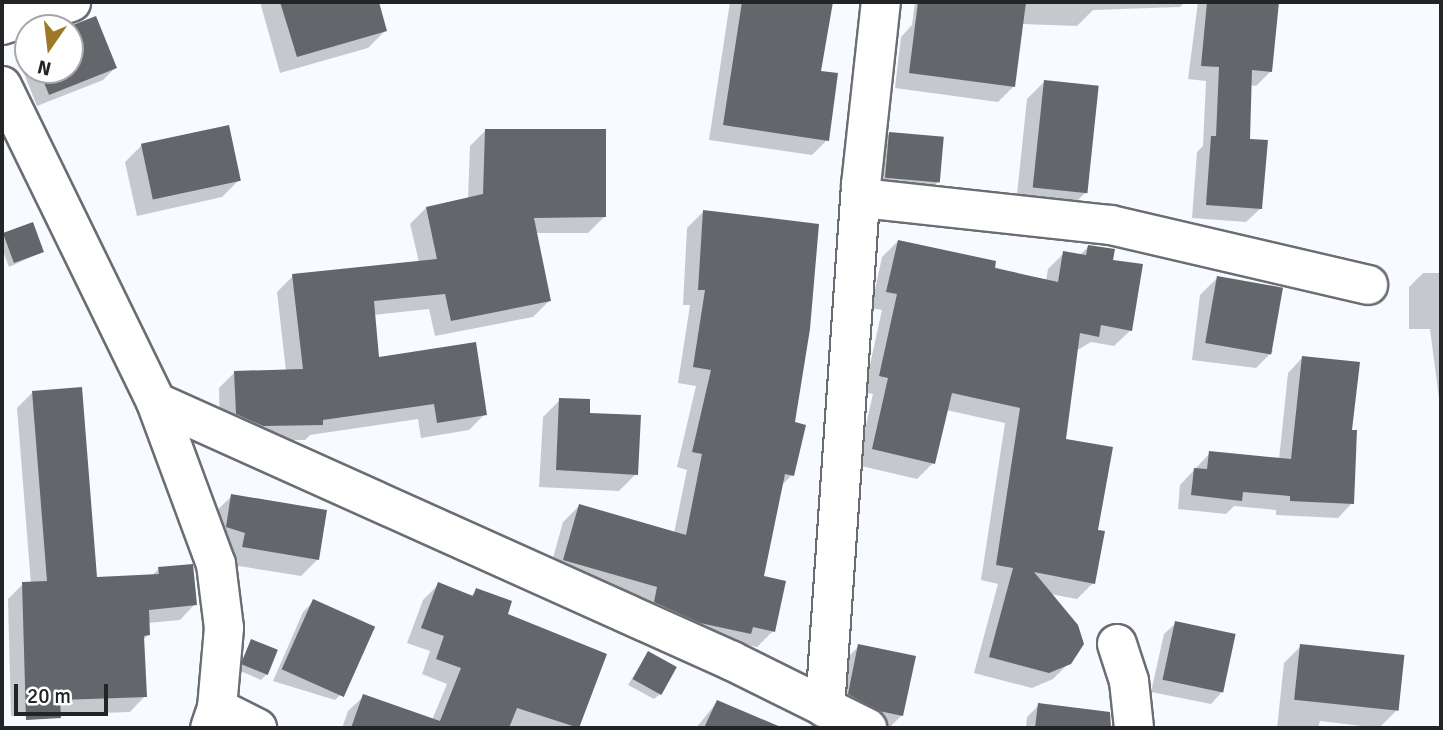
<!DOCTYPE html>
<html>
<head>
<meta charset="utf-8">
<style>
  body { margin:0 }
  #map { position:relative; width:1443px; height:730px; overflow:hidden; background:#f7fbff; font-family:Signika,sans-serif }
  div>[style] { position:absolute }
  .shadow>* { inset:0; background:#0003 }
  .building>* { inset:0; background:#63676c; transform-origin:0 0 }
  .roads { filter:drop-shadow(2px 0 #6a6e73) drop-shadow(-2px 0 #6a6e73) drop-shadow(0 2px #6a6e73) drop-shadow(0 -2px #6a6e73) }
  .minor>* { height:38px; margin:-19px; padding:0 19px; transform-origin:19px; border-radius:19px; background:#fff }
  span { translate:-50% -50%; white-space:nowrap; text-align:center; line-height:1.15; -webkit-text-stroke:7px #fff; paint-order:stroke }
  .frame { position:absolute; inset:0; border:4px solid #222426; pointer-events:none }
  .north { position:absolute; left:14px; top:14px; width:70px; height:70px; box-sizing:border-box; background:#fff; border:2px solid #a7a7a8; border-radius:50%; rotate:194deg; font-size:19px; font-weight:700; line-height:28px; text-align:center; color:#222426 }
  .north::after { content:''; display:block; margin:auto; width:24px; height:32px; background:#9c7924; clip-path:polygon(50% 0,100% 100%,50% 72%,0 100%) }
  .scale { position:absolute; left:14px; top:684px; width:94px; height:32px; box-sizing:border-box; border:4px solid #222426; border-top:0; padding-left:9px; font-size:21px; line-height:24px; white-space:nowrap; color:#222426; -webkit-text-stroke:5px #fff; paint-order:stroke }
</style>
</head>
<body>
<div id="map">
  <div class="shadow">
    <div style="clip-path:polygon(377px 2px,385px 31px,368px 48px,280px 73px,260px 2px)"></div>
    <div style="clip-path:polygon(730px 2px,830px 2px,819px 72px,827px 140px,812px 155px,709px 140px)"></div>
    <div style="clip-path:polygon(915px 2px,1185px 2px,1180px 7px,1093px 10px,1077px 26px,1022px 24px,1014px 86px,998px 102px,895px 88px,901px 37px,912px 25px)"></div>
    <div style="clip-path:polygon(1198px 2px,1277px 2px,1271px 71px,1256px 86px,1250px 85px,1248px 140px,1261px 208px,1246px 222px,1192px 218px,1197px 152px,1203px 146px,1206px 81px,1188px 79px)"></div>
    <div style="clip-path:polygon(95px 18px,115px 68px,103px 80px,37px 106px,17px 56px,28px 45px,28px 70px,70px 70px,69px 28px)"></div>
    <div style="clip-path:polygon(1044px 82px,1086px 192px,1069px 209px,1016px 204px,1027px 99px)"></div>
    <div style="clip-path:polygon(486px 130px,604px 217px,588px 233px,536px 233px,549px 301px,533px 317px,435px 336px,429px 309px,373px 315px,378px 359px,485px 414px,469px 430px,421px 438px,418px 419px,310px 435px,305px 440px,246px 441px,220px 430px,219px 388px,235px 372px,286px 371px,277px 292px,293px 276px,419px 262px,410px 224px,426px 208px,468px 199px,470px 146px)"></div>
    <div style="clip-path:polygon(889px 134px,938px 182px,926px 194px,873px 189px,878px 146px)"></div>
    <div style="clip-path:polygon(142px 145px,239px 180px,222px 197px,137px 216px,125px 162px)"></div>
    <div style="clip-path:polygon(703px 212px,793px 424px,792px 475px,781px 486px,762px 577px,773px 631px,757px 647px,739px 643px,733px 649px,548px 576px,563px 522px,579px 506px,674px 533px,687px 470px,677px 467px,696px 386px,678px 383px,690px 305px,683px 305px,687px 228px)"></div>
    <div style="clip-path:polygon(4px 234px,42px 252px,9px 267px,2px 248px)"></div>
    <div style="clip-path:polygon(898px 241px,1046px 281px,1048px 269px,1064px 253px,1079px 256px,1089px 246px,1111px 261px,1131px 330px,1114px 346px,1091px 342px,1076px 351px,1064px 440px,1096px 531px,1093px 583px,1077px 599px,1050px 594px,1070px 662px,1053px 679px,1032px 688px,974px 673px,998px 584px,981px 580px,1005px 423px,946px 410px,933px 463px,917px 479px,857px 465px,873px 394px,864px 392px,882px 310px,871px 308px,882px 257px)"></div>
    <div style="clip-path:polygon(1423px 273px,1441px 273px,1441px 414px,1430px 329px,1409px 329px,1409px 287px)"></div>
    <div style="clip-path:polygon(1217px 278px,1273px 351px,1256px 368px,1192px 360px,1200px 295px)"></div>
    <div style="clip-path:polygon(1302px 358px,1350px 432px,1352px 503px,1338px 518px,1276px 515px,1276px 510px,1234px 506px,1226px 514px,1178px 509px,1180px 485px,1210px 453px,1279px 460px,1288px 373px)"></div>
    <div style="clip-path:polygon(32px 393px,95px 579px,151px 576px,159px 569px,195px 604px,180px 620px,148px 623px,148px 635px,143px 640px,145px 696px,130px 712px,11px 716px,8px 599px,23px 584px,31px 584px,17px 408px)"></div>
    <div style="clip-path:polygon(560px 400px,636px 474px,619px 491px,539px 487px,543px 417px)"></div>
    <div style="clip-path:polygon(232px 496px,318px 559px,301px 576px,226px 564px,214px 513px)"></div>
    <div style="clip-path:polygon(439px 584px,470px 597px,477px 590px,506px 615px,605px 655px,577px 728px,342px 728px,348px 711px,364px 696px,432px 720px,447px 684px,422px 674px,430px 651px,407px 643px,423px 600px)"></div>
    <div style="clip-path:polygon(314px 601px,346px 689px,335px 700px,273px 681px,303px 612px)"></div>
    <div style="clip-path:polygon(1176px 623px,1222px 692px,1211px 704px,1151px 692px,1164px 634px)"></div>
    <div style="clip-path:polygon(251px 641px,267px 674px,261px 680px,238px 670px)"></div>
    <div style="clip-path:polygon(859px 646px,902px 715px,890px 727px,867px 722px,837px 706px,847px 658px)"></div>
    <div style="clip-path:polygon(1301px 646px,1396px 711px,1379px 728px,1320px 721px,1318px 728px,1277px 728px,1284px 663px)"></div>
    <div style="clip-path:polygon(648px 653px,660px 694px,654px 699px,628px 685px)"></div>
    <div style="clip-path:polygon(717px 702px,758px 719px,754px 728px,696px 728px)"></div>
    <div style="clip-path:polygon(1039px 705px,1094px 711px,1092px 728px,1026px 728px,1027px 717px)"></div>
  </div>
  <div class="building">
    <div style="clip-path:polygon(280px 2px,379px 2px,387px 31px,297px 57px)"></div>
    <div style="clip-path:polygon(742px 2px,833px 2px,821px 71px,838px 73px,829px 141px,723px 125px)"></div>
    <div style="clip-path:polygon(918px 2px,1026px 2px,1015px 87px,909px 73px)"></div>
    <div style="clip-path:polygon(1207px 2px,1279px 2px,1272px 72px,1252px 70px,1250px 139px,1268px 140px,1262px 209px,1206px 205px,1211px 136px,1216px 136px,1219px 67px,1201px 66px)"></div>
    <div style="clip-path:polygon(96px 16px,117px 68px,49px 95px,39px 70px,70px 70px,70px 28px,65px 28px)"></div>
    <div style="left:1044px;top:80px;width:55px;height:108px;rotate:6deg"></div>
    <div style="left:229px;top:125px;width:57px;height:90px;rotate:78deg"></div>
    <div style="clip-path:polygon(485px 129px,606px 129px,606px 217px,534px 218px,551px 301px,451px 321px,445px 294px,374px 301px,379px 357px,476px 342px,487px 415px,437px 423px,434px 404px,323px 420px,323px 425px,263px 426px,236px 414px,234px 371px,303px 369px,292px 274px,437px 259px,426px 207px,483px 194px)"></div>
    <div style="left:889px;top:132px;width:55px;height:46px;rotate:5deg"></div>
    <div style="clip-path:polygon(703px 210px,819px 224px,810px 329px,795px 422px,806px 425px,794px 476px,785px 474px,764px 576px,786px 581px,775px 632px,753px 627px,751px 634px,700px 623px,654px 602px,657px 587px,563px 560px,579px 504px,686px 535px,702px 454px,692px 452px,711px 370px,693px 367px,705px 290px,698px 290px)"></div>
    <div style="left:33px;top:222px;width:32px;height:32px;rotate:70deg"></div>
    <div style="clip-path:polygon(898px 240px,996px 261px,995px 268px,1058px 282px,1063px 251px,1086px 255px,1088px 245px,1115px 249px,1113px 260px,1143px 264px,1132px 331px,1101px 325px,1099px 337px,1080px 333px,1066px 439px,1113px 447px,1098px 530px,1105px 531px,1095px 584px,1034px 572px,1078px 625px,1084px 644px,1071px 664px,1049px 673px,989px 657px,1013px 568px,996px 565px,1020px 408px,952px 393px,935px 464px,872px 449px,888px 378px,879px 376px,897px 294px,886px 292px)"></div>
    <div style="left:1217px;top:276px;width:67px;height:68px;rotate:10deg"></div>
    <div style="clip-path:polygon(1302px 356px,1360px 362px,1352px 430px,1357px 430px,1354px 504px,1290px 501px,1290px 496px,1243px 492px,1242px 501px,1191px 495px,1194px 468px,1207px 469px,1209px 451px,1291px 459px)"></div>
    <div style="clip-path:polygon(82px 387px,97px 577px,159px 574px,158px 567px,193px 564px,197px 605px,149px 610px,150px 635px,144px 636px,147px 697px,60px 700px,61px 718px,26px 720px,22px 582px,47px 581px,32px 391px)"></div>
    <div style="clip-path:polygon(559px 398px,590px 399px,590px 413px,641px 415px,638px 475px,556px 470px)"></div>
    <div style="clip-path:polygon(231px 494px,327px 510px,319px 560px,242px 547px,245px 533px,226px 527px)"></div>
    <div style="clip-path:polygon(438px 582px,473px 596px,476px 588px,512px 601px,508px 614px,607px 654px,579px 728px,517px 708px,509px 728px,351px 728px,363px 694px,440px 721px,461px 668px,436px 659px,444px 636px,421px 628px)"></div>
    <div style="left:313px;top:599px;width:68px;height:77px;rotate:24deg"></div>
    <div style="left:1175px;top:621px;width:62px;height:60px;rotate:12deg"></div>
    <div style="left:251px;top:639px;width:29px;height:27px;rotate:22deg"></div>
    <div style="clip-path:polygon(858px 644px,916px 656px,903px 716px,879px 711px,848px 694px)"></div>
    <div style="left:1300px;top:644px;width:105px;height:56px;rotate:6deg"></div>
    <div style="left:648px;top:651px;width:33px;height:32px;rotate:29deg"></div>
    <div style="clip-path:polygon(717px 700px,783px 728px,704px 728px)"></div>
    <div style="clip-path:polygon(1038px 703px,1110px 712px,1111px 728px,1035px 728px)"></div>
  </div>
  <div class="roads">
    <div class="minor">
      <div style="left:2px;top:25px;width:73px;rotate:-18.4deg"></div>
      <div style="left:2px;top:86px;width:352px;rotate:64deg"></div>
      <div style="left:156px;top:402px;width:173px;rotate:69.7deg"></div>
      <div style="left:216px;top:564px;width:64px;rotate:82.9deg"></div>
      <div style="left:224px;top:628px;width:80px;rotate:95deg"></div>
      <div style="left:217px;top:708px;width:21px;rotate:109deg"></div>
      <div style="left:861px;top:198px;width:251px;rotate:6.2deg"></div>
      <div style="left:1111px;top:225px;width:264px;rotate:13.1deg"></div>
      <div style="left:156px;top:402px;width:632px;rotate:24.21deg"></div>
      <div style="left:732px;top:661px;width:151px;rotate:26.4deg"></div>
      <div style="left:1117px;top:644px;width:39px;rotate:72deg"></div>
      <div style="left:1129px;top:681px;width:47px;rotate:83.9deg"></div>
      <div style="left:217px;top:708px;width:45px;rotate:26.6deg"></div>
      <div style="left:825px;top:708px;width:524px;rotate:-86.06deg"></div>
      <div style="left:861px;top:185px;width:184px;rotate:-83.8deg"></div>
    </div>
  </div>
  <div class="frame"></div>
  <div class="north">N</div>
  <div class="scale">20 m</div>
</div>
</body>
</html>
